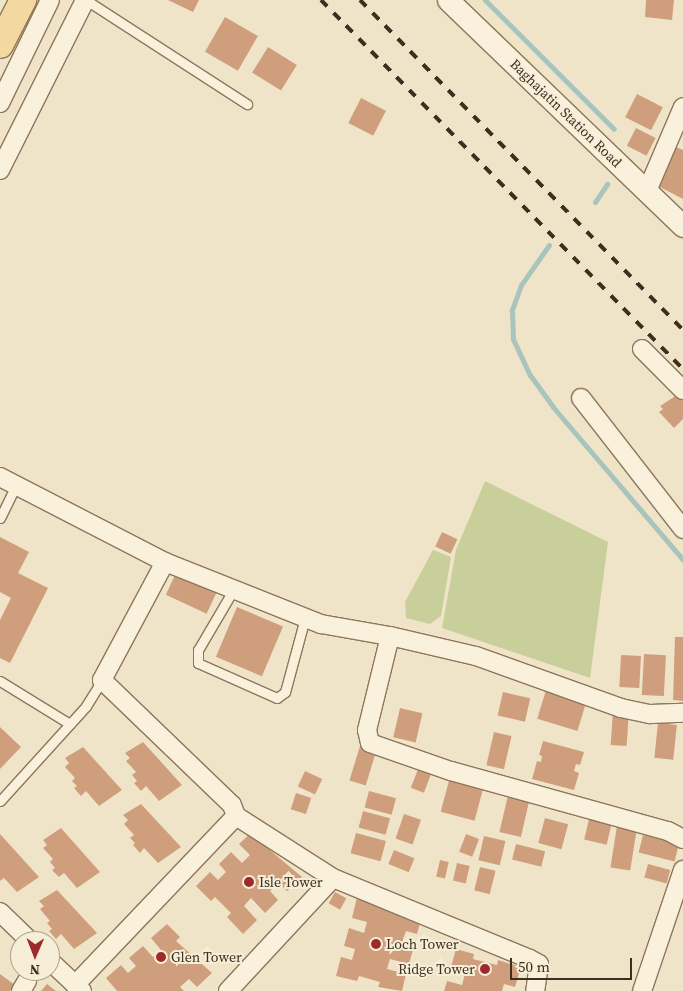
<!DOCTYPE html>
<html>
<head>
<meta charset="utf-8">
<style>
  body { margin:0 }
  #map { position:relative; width:683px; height:991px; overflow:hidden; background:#f0e4c8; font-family:"Source Serif 4",serif }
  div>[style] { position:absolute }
  .green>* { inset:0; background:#c9cf9b }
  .stream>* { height:5px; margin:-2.5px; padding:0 2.5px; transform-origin:2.5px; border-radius:2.5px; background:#a9c4bc }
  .building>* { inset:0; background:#cf9f7d; transform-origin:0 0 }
  .roads { filter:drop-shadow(1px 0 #8d765c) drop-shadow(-1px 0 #8d765c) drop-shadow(0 1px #8d765c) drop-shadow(0 -1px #8d765c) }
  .service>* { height:9px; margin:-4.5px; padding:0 4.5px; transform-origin:4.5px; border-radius:4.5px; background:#faf1dc }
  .minor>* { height:18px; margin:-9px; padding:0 9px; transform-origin:9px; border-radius:9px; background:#faf1dc }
  .tertiary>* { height:21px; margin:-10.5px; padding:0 10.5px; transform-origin:10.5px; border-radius:10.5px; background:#faf1dc }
  .primary>* { height:26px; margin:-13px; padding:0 13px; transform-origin:13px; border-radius:13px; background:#f3d9a0 }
  .rail>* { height:4px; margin-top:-2px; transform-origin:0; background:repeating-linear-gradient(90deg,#3d2e20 0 9px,transparent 0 18px) }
  .dots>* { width:14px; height:14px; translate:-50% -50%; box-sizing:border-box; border:2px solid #f7eed8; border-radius:50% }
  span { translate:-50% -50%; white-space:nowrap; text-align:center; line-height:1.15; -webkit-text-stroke:4px #f7eed8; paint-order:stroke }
  .street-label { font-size:14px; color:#3d2e20 }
  .poi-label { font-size:14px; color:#3d2e20 }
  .left { translate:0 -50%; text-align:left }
  .right { translate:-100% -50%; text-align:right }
  .north { position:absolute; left:10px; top:931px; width:50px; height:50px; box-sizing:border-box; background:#f7eed8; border:1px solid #ada18e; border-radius:50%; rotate:181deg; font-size:14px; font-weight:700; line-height:20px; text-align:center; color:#3d2e20 }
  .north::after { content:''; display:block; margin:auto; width:18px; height:22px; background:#9e2a2b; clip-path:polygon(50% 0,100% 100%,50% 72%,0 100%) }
  .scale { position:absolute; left:510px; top:958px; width:122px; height:22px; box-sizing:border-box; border:2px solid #3d2e20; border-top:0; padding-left:6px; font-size:15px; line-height:18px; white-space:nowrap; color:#3d2e20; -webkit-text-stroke:4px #f7eed8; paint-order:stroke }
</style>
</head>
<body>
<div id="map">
  <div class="green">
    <div style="clip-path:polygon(485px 481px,608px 542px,590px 678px,442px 628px,456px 550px)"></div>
    <div style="clip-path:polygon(433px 550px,451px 557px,441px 616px,430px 624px,406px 618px,405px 602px)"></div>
  </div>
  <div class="stream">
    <div style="left:485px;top:0;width:182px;rotate:45deg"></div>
    <div style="left:595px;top:202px;width:22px;rotate:-56deg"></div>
    <div style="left:549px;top:245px;width:49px;rotate:125deg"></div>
    <div style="left:521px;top:285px;width:27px;rotate:110deg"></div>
    <div style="left:512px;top:310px;width:29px;rotate:88deg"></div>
    <div style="left:513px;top:339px;width:40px;rotate:65deg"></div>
    <div style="left:530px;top:375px;width:39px;rotate:54deg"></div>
    <div style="left:553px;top:407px;width:201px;rotate:49.6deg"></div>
  </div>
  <div class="building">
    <div style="clip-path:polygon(168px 0,199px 0,193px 12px)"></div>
    <div style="clip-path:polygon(646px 0,674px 0,672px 20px,645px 17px)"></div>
    <div style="left:225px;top:17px;width:38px;height:40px;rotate:30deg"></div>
    <div style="left:268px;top:47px;width:34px;height:30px;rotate:32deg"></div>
    <div style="left:637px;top:94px;width:29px;height:26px;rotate:27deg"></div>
    <div style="left:361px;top:98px;width:28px;height:28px;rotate:27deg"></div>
    <div style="left:636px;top:128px;width:22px;height:20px;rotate:27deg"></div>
    <div style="clip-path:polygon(676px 147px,683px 150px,683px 199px,656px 185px)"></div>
    <div style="clip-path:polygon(680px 393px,683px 396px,683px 419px,674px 428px,659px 412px,663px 409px,660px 406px)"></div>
    <div style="left:442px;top:532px;width:17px;height:16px;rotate:25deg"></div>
    <div style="clip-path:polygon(0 537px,29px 552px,18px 573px,48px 588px,10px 663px,0 658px,0 620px,11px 598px,0 592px)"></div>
    <div style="left:176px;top:573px;width:45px;height:24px;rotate:25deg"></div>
    <div style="left:237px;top:607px;width:50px;height:54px;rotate:23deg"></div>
    <div style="clip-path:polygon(675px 637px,683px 637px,683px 701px,673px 700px)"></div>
    <div style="left:644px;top:654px;width:22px;height:41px;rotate:3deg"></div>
    <div style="left:621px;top:655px;width:20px;height:32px;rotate:3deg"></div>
    <div style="left:546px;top:690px;width:42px;height:30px;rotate:17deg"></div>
    <div style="left:503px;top:692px;width:28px;height:24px;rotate:13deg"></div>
    <div style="left:400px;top:708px;width:23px;height:30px;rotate:13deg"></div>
    <div style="left:613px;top:711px;width:16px;height:34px;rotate:4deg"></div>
    <div style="left:658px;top:723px;width:19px;height:35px;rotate:6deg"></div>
    <div style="clip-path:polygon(0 727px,21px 747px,0 769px)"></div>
    <div style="left:494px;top:732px;width:18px;height:34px;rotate:13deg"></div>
    <div style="clip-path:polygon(543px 741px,584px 752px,580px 765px,576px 764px,574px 771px,579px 773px,574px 790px,532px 779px,537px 761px,541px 762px,542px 756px,539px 755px)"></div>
    <div style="clip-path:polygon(143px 742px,182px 785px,159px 801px,146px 786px,141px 791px,134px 783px,137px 781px,132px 775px,136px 772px,126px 761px,130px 758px,125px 753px)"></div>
    <div style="left:360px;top:746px;width:17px;height:36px;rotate:17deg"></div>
    <div style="clip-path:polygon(83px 747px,122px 790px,99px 806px,86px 791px,81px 796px,74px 788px,77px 786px,72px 781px,75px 778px,65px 767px,69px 763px,65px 758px)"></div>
    <div style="left:418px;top:769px;width:14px;height:20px;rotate:21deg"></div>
    <div style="left:305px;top:771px;width:19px;height:17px;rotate:25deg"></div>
    <div style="left:450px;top:777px;width:35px;height:36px;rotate:15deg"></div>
    <div style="left:369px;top:791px;width:28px;height:17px;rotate:15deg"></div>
    <div style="left:296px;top:793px;width:16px;height:17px;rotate:18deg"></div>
    <div style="left:508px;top:795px;width:22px;height:38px;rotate:13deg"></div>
    <div style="clip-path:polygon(141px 804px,181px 847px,158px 863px,144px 848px,140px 853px,133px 845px,135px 843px,130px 838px,134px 835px,124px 824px,128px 820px,123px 815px)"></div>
    <div style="left:363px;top:811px;width:28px;height:17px;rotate:15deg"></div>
    <div style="left:404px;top:814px;width:18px;height:26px;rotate:19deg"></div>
    <div style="left:545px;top:818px;width:24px;height:26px;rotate:15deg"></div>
    <div style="left:589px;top:819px;width:23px;height:21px;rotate:13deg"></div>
    <div style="left:617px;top:826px;width:20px;height:42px;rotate:9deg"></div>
    <div style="clip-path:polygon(61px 828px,100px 872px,77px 888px,64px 873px,59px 877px,52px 870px,55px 868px,50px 862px,53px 859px,43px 848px,47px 845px,43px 840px)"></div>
    <div style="clip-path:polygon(255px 829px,268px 842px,265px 846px,302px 877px,287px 891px,279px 883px,270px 891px,278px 900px,265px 913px,251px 898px,244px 906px,257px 920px,243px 934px,227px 917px,231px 913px,215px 897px,211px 901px,196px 886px,210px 872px,218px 880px,226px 872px,219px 864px,231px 852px,242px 863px,250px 855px,239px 844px)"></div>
    <div style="left:356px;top:833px;width:31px;height:21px;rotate:15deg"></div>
    <div style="clip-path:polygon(0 834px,39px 877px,17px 892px,4px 878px,0 881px)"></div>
    <div style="left:466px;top:834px;width:14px;height:19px;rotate:21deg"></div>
    <div style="left:643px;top:835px;width:37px;height:18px;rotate:14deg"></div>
    <div style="left:484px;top:836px;width:22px;height:25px;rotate:13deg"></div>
    <div style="left:516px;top:844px;width:30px;height:16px;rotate:14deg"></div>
    <div style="left:394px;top:850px;width:22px;height:15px;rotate:22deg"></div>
    <div style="left:440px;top:860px;width:9px;height:17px;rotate:13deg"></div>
    <div style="left:457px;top:863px;width:13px;height:18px;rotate:13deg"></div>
    <div style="left:648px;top:864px;width:23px;height:14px;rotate:15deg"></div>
    <div style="left:480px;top:867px;width:16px;height:24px;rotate:14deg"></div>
    <div style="clip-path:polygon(57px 890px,97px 933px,74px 949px,61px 934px,56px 939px,49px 931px,52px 929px,47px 923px,50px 921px,40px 909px,44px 906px,39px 901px)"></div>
    <div style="left:335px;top:892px;width:13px;height:13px;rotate:29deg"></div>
    <div style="clip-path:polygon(357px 897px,376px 902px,375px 906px,422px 916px,417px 934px,406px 931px,402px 943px,414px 946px,409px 964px,390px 959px,387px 969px,406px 974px,402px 991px,378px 987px,380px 982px,359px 976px,357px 981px,336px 976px,341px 957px,352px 960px,355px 949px,344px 946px,349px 928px,364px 933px,367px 922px,352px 918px)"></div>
    <div style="clip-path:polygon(167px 924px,180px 937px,176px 941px,212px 973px,197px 987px,189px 979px,180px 987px,184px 991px,117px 991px,106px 978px,121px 965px,128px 973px,136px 966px,129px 958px,143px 946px,153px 957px,161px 950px,151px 938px)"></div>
    <div style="clip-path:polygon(456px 949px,474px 954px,473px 959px,497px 965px,498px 960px,521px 967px,515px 987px,504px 984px,502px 991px,444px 991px,447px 981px,462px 985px,465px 974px,450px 970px)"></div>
    <div style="clip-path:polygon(0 974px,15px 985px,10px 991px,0 991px)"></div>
    <div style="clip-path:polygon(47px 984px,56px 991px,41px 991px)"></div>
  </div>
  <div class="roads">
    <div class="service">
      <div style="left:86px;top:0;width:192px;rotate:32.9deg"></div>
      <div style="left:0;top:518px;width:37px;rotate:-64deg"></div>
      <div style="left:235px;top:587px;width:73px;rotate:120.4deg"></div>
      <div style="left:198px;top:650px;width:13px;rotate:90deg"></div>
      <div style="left:198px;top:663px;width:86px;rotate:23.9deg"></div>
      <div style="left:277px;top:698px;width:10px;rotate:-37deg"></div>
      <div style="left:285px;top:692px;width:77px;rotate:-74.9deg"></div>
      <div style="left:0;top:681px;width:82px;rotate:31.6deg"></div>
      <div style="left:0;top:801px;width:128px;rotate:-47.8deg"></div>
      <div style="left:86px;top:706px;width:31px;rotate:-58deg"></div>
    </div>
    <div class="minor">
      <div style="left:0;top:103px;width:114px;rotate:-64.1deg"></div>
      <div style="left:0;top:170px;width:190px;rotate:-63.4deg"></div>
      <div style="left:647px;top:191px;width:91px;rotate:-66.8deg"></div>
      <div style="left:642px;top:349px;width:58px;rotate:45deg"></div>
      <div style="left:581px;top:398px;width:166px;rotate:52.1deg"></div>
      <div style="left:0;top:477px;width:186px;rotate:27.3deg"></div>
      <div style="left:165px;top:562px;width:168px;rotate:21.7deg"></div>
      <div style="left:321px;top:624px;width:70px;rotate:9.9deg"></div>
      <div style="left:390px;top:636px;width:88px;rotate:13.1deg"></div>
      <div style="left:476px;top:656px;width:154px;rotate:19.7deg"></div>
      <div style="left:621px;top:708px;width:30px;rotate:12deg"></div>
      <div style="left:650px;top:714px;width:33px;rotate:-2deg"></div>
      <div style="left:165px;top:562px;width:134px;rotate:118.1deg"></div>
      <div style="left:102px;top:680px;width:180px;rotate:43.9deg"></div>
      <div style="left:232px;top:805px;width:12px;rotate:70deg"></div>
      <div style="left:236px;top:816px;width:115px;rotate:32.6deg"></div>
      <div style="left:333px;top:878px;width:213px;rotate:22.4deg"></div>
      <div style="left:530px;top:959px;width:10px;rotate:29deg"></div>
      <div style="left:539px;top:964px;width:27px;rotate:98deg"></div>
      <div style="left:390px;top:636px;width:97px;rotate:103.7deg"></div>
      <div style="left:367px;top:730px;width:13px;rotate:77deg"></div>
      <div style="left:370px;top:743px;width:86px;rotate:19.1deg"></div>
      <div style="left:451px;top:771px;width:225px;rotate:15.5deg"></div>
      <div style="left:668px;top:831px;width:17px;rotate:28deg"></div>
      <div style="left:0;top:912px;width:42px;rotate:44deg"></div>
      <div style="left:50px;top:961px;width:44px;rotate:43.2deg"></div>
      <div style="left:75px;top:985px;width:233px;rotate:-46.4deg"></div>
      <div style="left:21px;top:991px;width:12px;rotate:-59deg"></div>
      <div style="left:228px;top:991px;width:154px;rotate:-47.1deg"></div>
      <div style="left:642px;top:991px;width:128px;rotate:-71.3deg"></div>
    </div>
    <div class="tertiary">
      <div style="left:448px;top:0;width:326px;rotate:43.9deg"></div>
    </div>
    <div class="primary">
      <div style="left:0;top:45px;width:51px;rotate:-62.9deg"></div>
    </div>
  </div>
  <div class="rail">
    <div style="left:321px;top:0;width:517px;rotate:45.55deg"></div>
    <div style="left:360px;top:0;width:462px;rotate:45.6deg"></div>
  </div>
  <div class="dots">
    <div style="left:249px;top:882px;background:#9e2a2b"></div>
    <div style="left:376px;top:944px;background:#9e2a2b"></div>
    <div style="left:161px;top:957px;background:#9e2a2b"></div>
    <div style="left:485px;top:969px;background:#9e2a2b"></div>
  </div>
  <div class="street-label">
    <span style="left:566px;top:113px;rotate:44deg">Baghajatin Station Road</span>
  </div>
  <div class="poi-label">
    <span class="left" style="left:259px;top:882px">Isle Tower</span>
    <span class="left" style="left:386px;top:944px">Loch Tower</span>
    <span class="left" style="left:171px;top:957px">Glen Tower</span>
    <span class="right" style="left:475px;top:969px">Ridge Tower</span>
  </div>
  <div class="north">N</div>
  <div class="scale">50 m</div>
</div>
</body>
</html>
